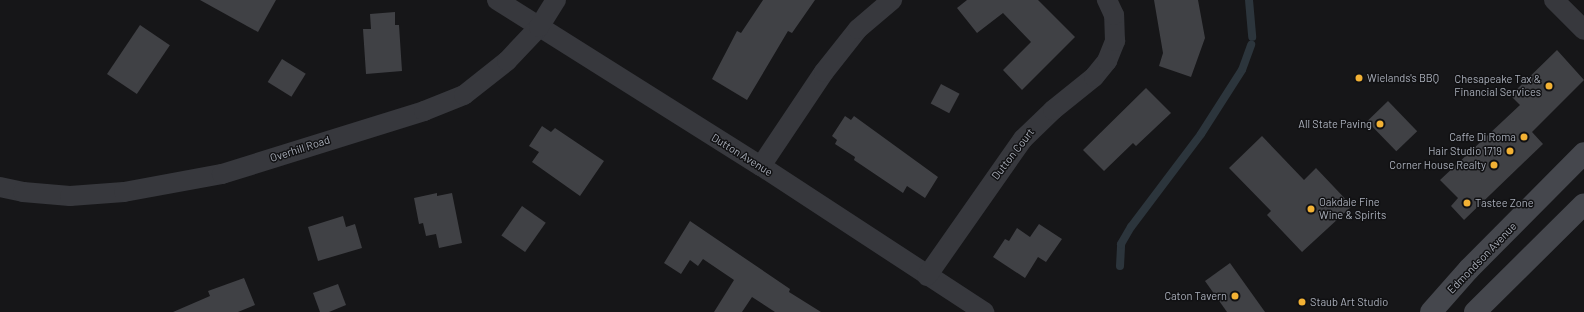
<!DOCTYPE html>
<html>
<head>
<meta charset="utf-8">
<style>
  body { margin:0 }
  #map { position:relative; width:1584px; height:312px; overflow:hidden; background:#161618; font-family:Barlow,sans-serif }
  div>[style] { position:absolute }
  .stream>* { height:8px; margin:-4px; padding:0 4px; transform-origin:4px; border-radius:4px; background:#2c353c }
  .building>* { inset:0; background:#404145; transform-origin:0 0 }
  .minor>* { height:20px; margin:-10px; padding:0 10px; transform-origin:10px; border-radius:10px; background:#37383d }
  .secondary>* { height:22px; margin:-11px; padding:0 11px; transform-origin:11px; border-radius:11px; background:#45474d }
  .dots>* { width:11px; height:11px; translate:-50% -50%; box-sizing:border-box; border:2px solid #111113; border-radius:50% }
  span { translate:-50% -50%; white-space:nowrap; text-align:center; line-height:1.15; -webkit-text-stroke:3px #111113; paint-order:stroke }
  .poi-label { font-size:11px; color:#a8adb8 }
  .left { translate:0 -50%; text-align:left }
  .right { translate:-100% -50%; text-align:right }
  .street-label { font-size:11px; color:#a8adb8 }
</style>
</head>
<body>
<div id="map">
  <div class="stream">
    <div style="left:1249px;top:0;width:37px;rotate:85deg"></div>
    <div style="left:1120px;top:266px;width:22px;rotate:-87deg"></div>
    <div style="left:1121px;top:244px;width:20px;rotate:-60deg"></div>
    <div style="left:1131px;top:227px;width:116px;rotate:-53deg"></div>
    <div style="left:1201px;top:134px;width:76px;rotate:-57.4deg"></div>
    <div style="left:1242px;top:70px;width:27px;rotate:-70deg"></div>
  </div>
  <div class="building">
    <div style="clip-path:polygon(200px 0,276px 0,258px 32px)"></div>
    <div style="clip-path:polygon(763px 0,815px 0,792px 33px,788px 31px,747px 100px,712px 79px,737px 31px,741px 33px)"></div>
    <div style="clip-path:polygon(967px 0,1038px 0,1075px 37px,1022px 90px,1003px 70px,1031px 42px,1003px 13px,977px 33px,957px 8px)"></div>
    <div style="clip-path:polygon(1154px 0,1198px 0,1205px 38px,1191px 77px,1159px 66px,1163px 53px)"></div>
    <div style="clip-path:polygon(395px 12px,395px 25px,399px 25px,402px 71px,366px 74px,363px 29px,371px 29px,370px 14px)"></div>
    <div style="left:140px;top:25px;width:36px;height:59px;rotate:34deg"></div>
    <div style="clip-path:polygon(1557px 50px,1584px 80px,1532px 132px,1543px 144px,1464px 220px,1451px 206px,1458px 198px,1440px 180px,1520px 105px,1512px 97px,1516px 94px,1514px 92px)"></div>
    <div style="left:282px;top:59px;width:28px;height:27px;rotate:32deg"></div>
    <div style="left:941px;top:84px;width:21px;height:22px;rotate:28deg"></div>
    <div style="clip-path:polygon(1146px 88px,1171px 113px,1136px 146px,1133px 143px,1104px 171px,1083px 150px)"></div>
    <div style="left:1388px;top:101px;width:42px;height:29px;rotate:46deg"></div>
    <div style="clip-path:polygon(845px 116px,851px 120px,854px 116px,938px 177px,925px 198px,907px 186px,903px 193px,854px 160px,855px 157px,835px 144px,837px 140px,832px 136px)"></div>
    <div style="clip-path:polygon(542px 126px,551px 132px,555px 128px,604px 161px,580px 196px,532px 162px,539px 152px,529px 146px)"></div>
    <div style="clip-path:polygon(1262px 136px,1304px 180px,1316px 168px,1352px 206px,1302px 252px,1267px 215px,1271px 211px,1229px 168px)"></div>
    <div style="clip-path:polygon(437px 193px,437px 196px,452px 193px,462px 243px,439px 248px,436px 234px,426px 236px,423px 223px,419px 224px,414px 198px)"></div>
    <div style="left:522px;top:206px;width:29px;height:36px;rotate:35deg"></div>
    <div style="clip-path:polygon(343px 216px,346px 227px,355px 224px,362px 248px,318px 261px,308px 227px)"></div>
    <div style="clip-path:polygon(690px 221px,790px 289px,789px 292px,821px 312px,775px 312px,752px 297px,742px 312px,714px 312px,734px 280px,703px 259px,698px 266px,690px 260px,681px 274px,664px 263px)"></div>
    <div style="clip-path:polygon(1039px 224px,1062px 239px,1046px 262px,1038px 257px,1025px 278px,993px 257px,1005px 239px,1009px 241px,1017px 228px,1030px 237px)"></div>
    <div style="clip-path:polygon(1230px 263px,1265px 312px,1227px 312px,1205px 281px)"></div>
    <div style="clip-path:polygon(244px 278px,255px 305px,238px 312px,173px 312px,210px 296px,208px 291px)"></div>
    <div style="clip-path:polygon(338px 284px,346px 305px,329px 312px,320px 312px,313px 293px)"></div>
  </div>
  <div class="minor">
    <div style="left:497px;top:0;width:312px;rotate:32.2deg"></div>
    <div style="left:761px;top:166px;width:267px;rotate:33.2deg"></div>
    <div style="left:1554px;top:0;width:42px;rotate:45deg"></div>
    <div style="left:761px;top:166px;width:113px;rotate:-56.2deg"></div>
    <div style="left:824px;top:72px;width:55px;rotate:-51.7deg"></div>
    <div style="left:858px;top:29px;width:45px;rotate:-40.5deg"></div>
    <div style="left:0;top:187px;width:24px;rotate:12deg"></div>
    <div style="left:23px;top:192px;width:47px;rotate:4.9deg"></div>
    <div style="left:70px;top:196px;width:54px;rotate:-4.2deg"></div>
    <div style="left:124px;top:192px;width:100px;rotate:-10.4deg"></div>
    <div style="left:222px;top:174px;width:212px;rotate:-17.3deg"></div>
    <div style="left:424px;top:111px;width:43px;rotate:-21.8deg"></div>
    <div style="left:464px;top:95px;width:55px;rotate:-38.3deg"></div>
    <div style="left:507px;top:61px;width:47px;rotate:-46.7deg"></div>
    <div style="left:539px;top:27px;width:32px;rotate:-58deg"></div>
    <div style="left:927px;top:276px;width:167px;rotate:-55deg"></div>
    <div style="left:1023px;top:139px;width:42px;rotate:-44deg"></div>
    <div style="left:1053px;top:110px;width:53px;rotate:-38.8deg"></div>
    <div style="left:1094px;top:77px;width:21px;rotate:-51deg"></div>
    <div style="left:1107px;top:61px;width:22px;rotate:-68deg"></div>
    <div style="left:1115px;top:41px;width:26px;rotate:-92deg"></div>
    <div style="left:1114px;top:15px;width:17px;rotate:-115deg"></div>
  </div>
  <div class="secondary">
    <div style="left:1431px;top:312px;width:57px;rotate:-48.5deg"></div>
    <div style="left:1469px;top:269px;width:163px;rotate:-45.2deg"></div>
    <div style="left:1475px;top:312px;width:153px;rotate:-44.7deg"></div>
  </div>
  <div class="dots">
    <div style="left:1359px;top:78px;background:#f2b134"></div>
    <div style="left:1549px;top:86px;background:#f2b134"></div>
    <div style="left:1380px;top:124px;background:#f2b134"></div>
    <div style="left:1524px;top:137px;background:#f2b134"></div>
    <div style="left:1510px;top:151px;background:#f2b134"></div>
    <div style="left:1494px;top:165px;background:#f2b134"></div>
    <div style="left:1467px;top:203px;background:#f2b134"></div>
    <div style="left:1311px;top:209px;background:#f2b134"></div>
    <div style="left:1235px;top:296px;background:#f2b134"></div>
    <div style="left:1302px;top:302px;background:#f2b134"></div>
  </div>
  <div class="poi-label">
    <span class="left" style="left:1367px;top:78px">Wielands's BBQ</span>
    <span class="right" style="left:1541px;top:86px">Chesapeake Tax &amp;<br>Financial Services</span>
    <span class="right" style="left:1372px;top:124px">All State Paving</span>
    <span class="right" style="left:1516px;top:137px">Caffe Di Roma</span>
    <span class="right" style="left:1502px;top:151px">Hair Studio 1719</span>
    <span class="right" style="left:1486px;top:165px">Corner House Realty</span>
    <span class="left" style="left:1319px;top:209px">Oakdale Fine<br>Wine &amp; Spirits</span>
    <span class="left" style="left:1475px;top:203px">Tastee Zone</span>
    <span class="right" style="left:1227px;top:296px">Caton Tavern</span>
    <span class="left" style="left:1310px;top:302px">Staub Art Studio</span>
  </div>
  <div class="street-label">
    <span style="left:300px;top:149px;rotate:-18deg">Overhill Road</span>
    <span style="left:1013px;top:154px;rotate:-52deg">Dutton Court</span>
    <span style="left:742px;top:155px;rotate:32deg">Dutton Avenue</span>
    <span style="left:1482px;top:258px;rotate:-46deg">Edmondson Avenue</span>
  </div>
</div>
</body>
</html>
